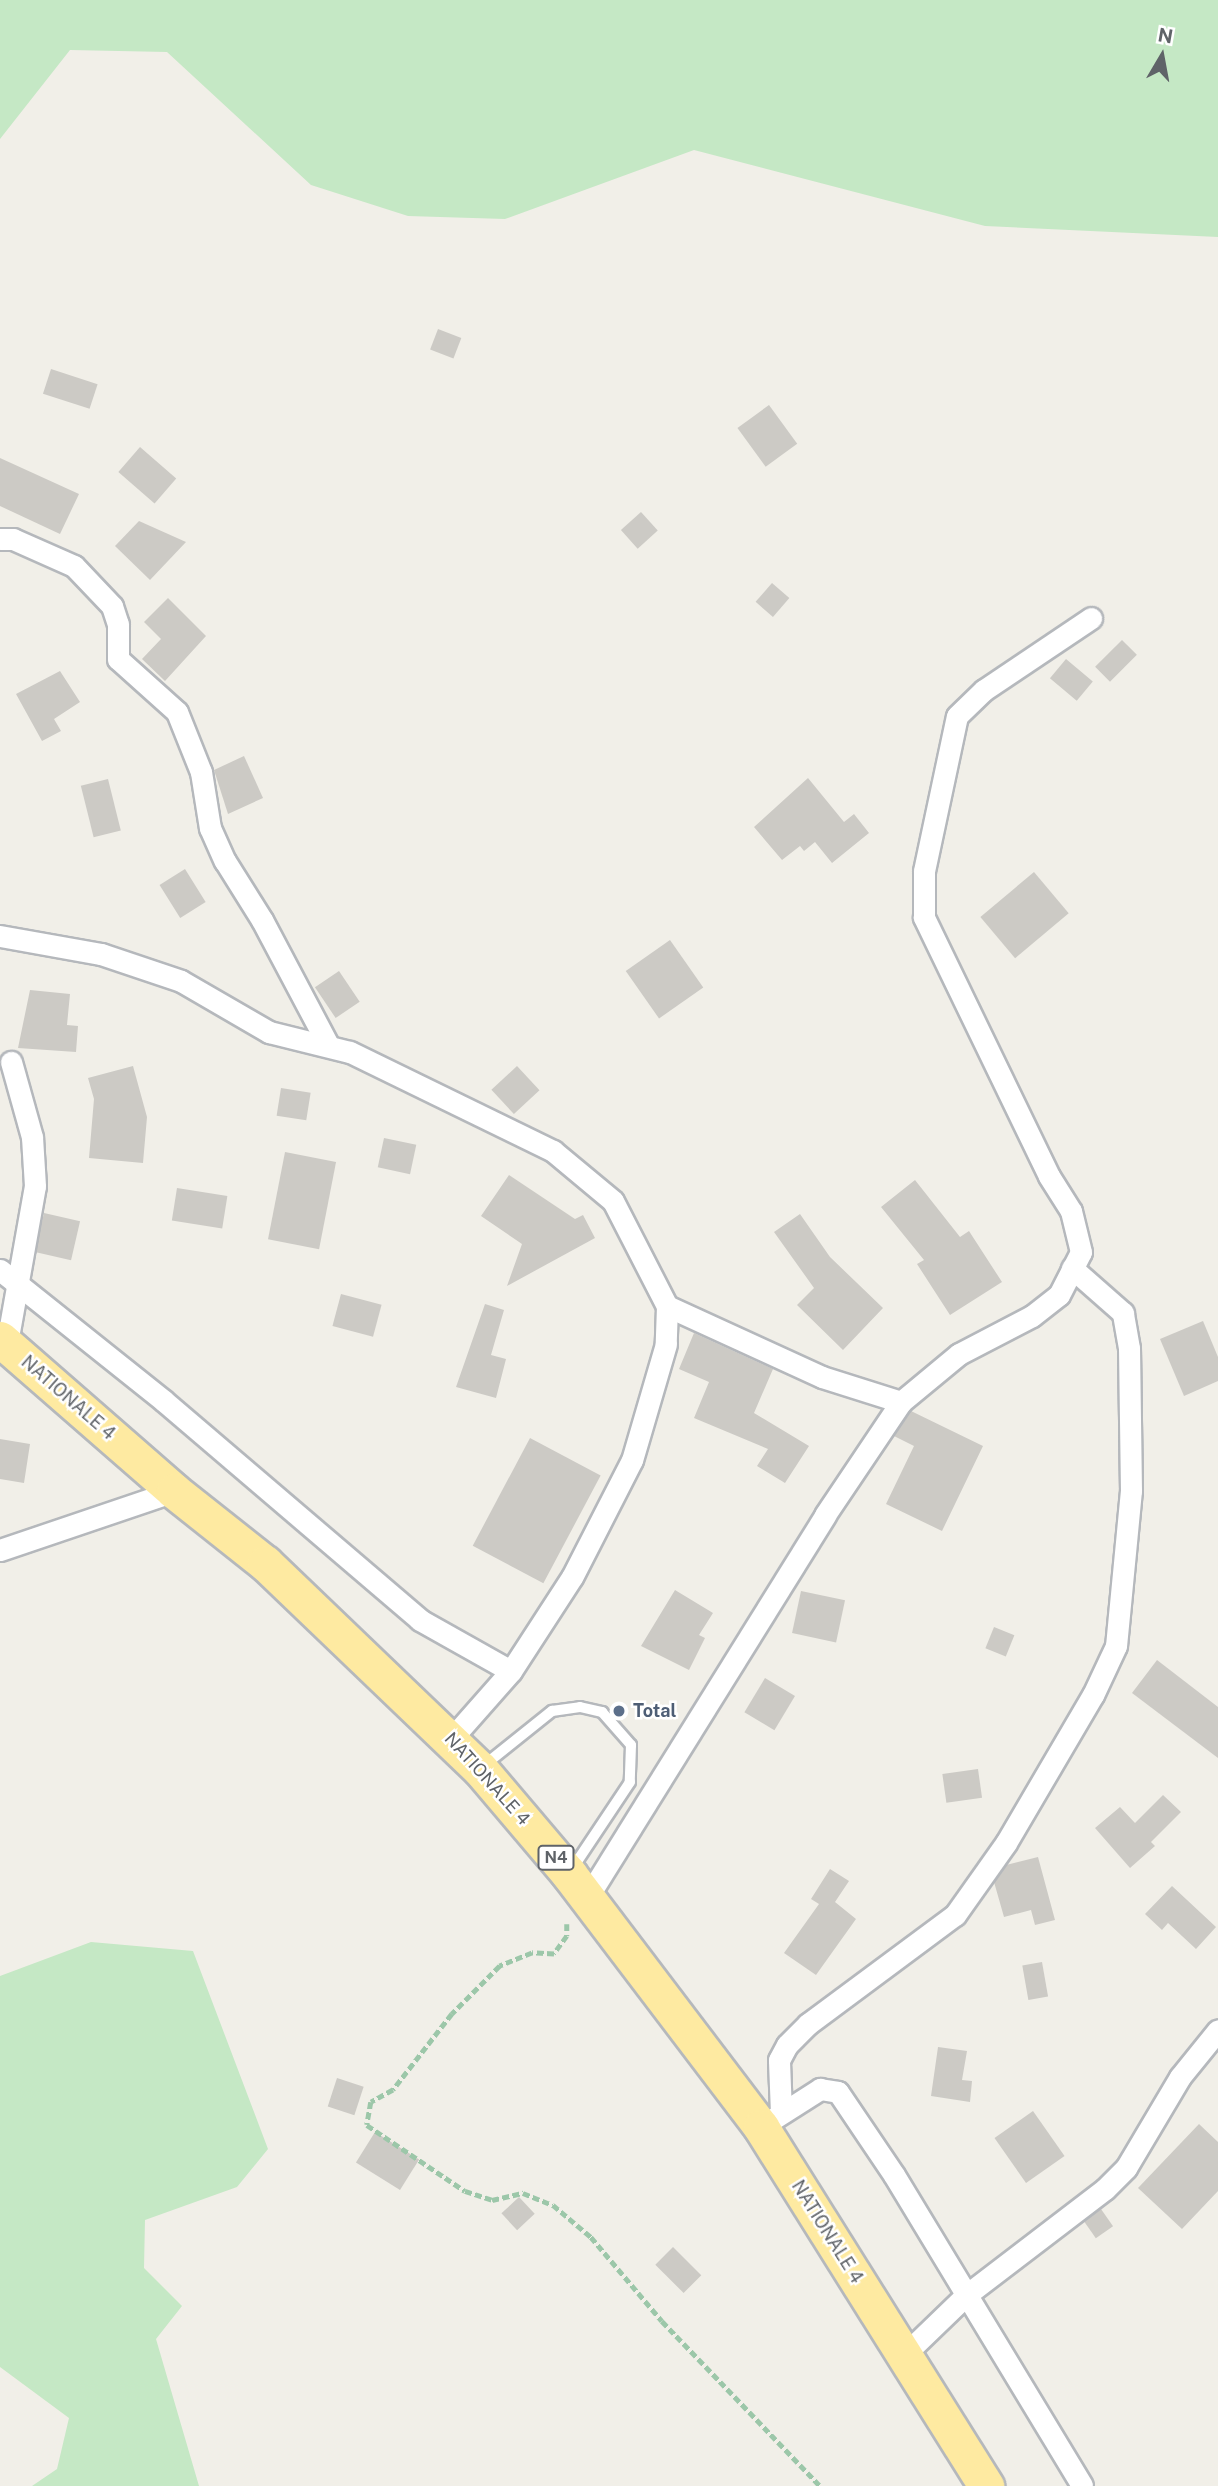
<!DOCTYPE html>
<html>
<head>
<meta charset="utf-8">
<style>
  body { margin:0 }
  #map { position:relative; width:1218px; height:2486px; overflow:hidden; background:#f1efe8; font-family:"Public Sans",sans-serif }
  div>[style] { position:absolute }
  .green>* { inset:0; background:#c5e8c5 }
  .building>* { inset:0; background:#cccac5; transform-origin:0 0 }
  .path>* { height:4.5px; margin-top:-2.25px; transform-origin:0; background:repeating-linear-gradient(90deg,#9cc7a9 0 7px,transparent 0 10.5px) }
  .roads { filter:drop-shadow(2px 0 #b5b8bc) drop-shadow(-2px 0 #b5b8bc) drop-shadow(0 2px #b5b8bc) drop-shadow(0 -2px #b5b8bc) }
  .service>* { height:10px; margin:-5px; padding:0 5px; transform-origin:5px; border-radius:5px; background:#fff }
  .minor>* { height:21px; margin:-10.5px; padding:0 10.5px; transform-origin:10.5px; border-radius:10.5px; background:#fff }
  .trunk>* { height:35px; margin:-17.5px; padding:0 17.5px; transform-origin:17.5px; border-radius:17.5px; background:#feeaa1 }
  .dots>* { width:19px; height:19px; translate:-50% -50%; box-sizing:border-box; border:4px solid #fff; border-radius:50% }
  span { translate:-50% -50%; white-space:nowrap; text-align:center; line-height:1.15; -webkit-text-stroke:5px #fff; paint-order:stroke }
  .shield-label span { padding:2px 5px; background:#fff; border:2px solid; border-radius:5px; -webkit-text-stroke-width:0 }
  .shield-label { font-size:16px; color:#5f6368; font-weight:700 }
  .street-label { font-size:18px; color:#5f6368 }
  .service-label { font-size:18px; color:#4e5e75; font-weight:700 }
  .left { translate:0 -50%; text-align:left }
  .north { position:absolute; left:1127px; top:21px; width:70px; height:70px; -webkit-text-stroke:5px #fff; paint-order:stroke; rotate:10deg; font-size:19px; font-weight:700; line-height:28px; text-align:center; color:#5f6368 }
  .north::after { content:''; display:block; margin:auto; width:24px; height:32px; background:#5f6368; clip-path:polygon(50% 0,100% 100%,50% 72%,0 100%) }
</style>
</head>
<body>
<div id="map">
  <div class="green">
    <div style="clip-path:polygon(0 0,1218px 0,1218px 237px,985px 226px,694px 150px,505px 219px,408px 216px,311px 185px,167px 52px,70px 50px,0 139px)"></div>
    <div style="clip-path:polygon(91px 1942px,193px 1951px,268px 2149px,237px 2187px,145px 2220px,144px 2268px,182px 2306px,156px 2339px,199px 2486px,32px 2486px,57px 2469px,69px 2418px,0 2367px,0 1976px)"></div>
  </div>
  <div class="building">
    <div style="left:438px;top:329px;width:25px;height:22px;rotate:21deg"></div>
    <div style="left:51px;top:369px;width:49px;height:26px;rotate:18deg"></div>
    <div style="left:769px;top:405px;width:48px;height:39px;rotate:54deg"></div>
    <div style="left:140px;top:447px;width:48px;height:33px;rotate:41deg"></div>
    <div style="clip-path:polygon(0 458px,79px 494px,60px 534px,0 506px)"></div>
    <div style="left:641px;top:512px;width:25px;height:27px;rotate:48deg"></div>
    <div style="clip-path:polygon(139px 521px,186px 542px,150px 580px,115px 546px)"></div>
    <div style="left:772px;top:583px;width:23px;height:25px;rotate:41deg"></div>
    <div style="clip-path:polygon(168px 598px,206px 636px,165px 681px,142px 659px,161px 639px,144px 622px)"></div>
    <div style="left:1122px;top:640px;width:21px;height:38px;rotate:45deg"></div>
    <div style="left:1066px;top:659px;width:35px;height:25px;rotate:40deg"></div>
    <div style="clip-path:polygon(60px 671px,80px 702px,54px 719px,61px 731px,42px 741px,16px 694px)"></div>
    <div style="clip-path:polygon(244px 756px,263px 798px,228px 814px,214px 770px)"></div>
    <div style="clip-path:polygon(808px 778px,844px 822px,854px 814px,869px 833px,832px 863px,815px 842px,804px 851px,800px 846px,782px 860px,754px 827px)"></div>
    <div style="left:108px;top:779px;width:53px;height:28px;rotate:76deg"></div>
    <div style="left:185px;top:869px;width:39px;height:30px;rotate:58deg"></div>
    <div style="left:1034px;top:872px;width:54px;height:70px;rotate:50deg"></div>
    <div style="left:670px;top:940px;width:58px;height:54px;rotate:55deg"></div>
    <div style="left:339px;top:971px;width:37px;height:29px;rotate:56deg"></div>
    <div style="clip-path:polygon(30px 990px,70px 994px,67px 1025px,78px 1026px,76px 1052px,18px 1048px)"></div>
    <div style="clip-path:polygon(133px 1066px,147px 1117px,143px 1163px,89px 1158px,94px 1099px,88px 1078px)"></div>
    <div style="left:517px;top:1066px;width:33px;height:35px;rotate:47deg"></div>
    <div style="left:281px;top:1088px;width:30px;height:28px;rotate:9deg"></div>
    <div style="left:384px;top:1138px;width:33px;height:30px;rotate:12deg"></div>
    <div style="left:285px;top:1152px;width:52px;height:89px;rotate:11deg"></div>
    <div style="clip-path:polygon(509px 1175px,575px 1219px,583px 1215px,595px 1238px,507px 1286px,522px 1244px,481px 1216px)"></div>
    <div style="clip-path:polygon(915px 1180px,960px 1237px,969px 1231px,1002px 1282px,950px 1315px,917px 1264px,924px 1260px,881px 1207px)"></div>
    <div style="left:177px;top:1188px;width:51px;height:33px;rotate:9deg"></div>
    <div style="left:44px;top:1213px;width:37px;height:40px;rotate:13deg"></div>
    <div style="clip-path:polygon(800px 1214px,830px 1257px,883px 1308px,843px 1350px,797px 1305px,814px 1288px,774px 1232px)"></div>
    <div style="left:341px;top:1294px;width:42px;height:33px;rotate:15deg"></div>
    <div style="clip-path:polygon(485px 1304px,504px 1310px,491px 1355px,506px 1359px,496px 1398px,456px 1387px)"></div>
    <div style="clip-path:polygon(1203px 1321px,1218px 1357px,1218px 1381px,1184px 1396px,1160px 1339px)"></div>
    <div style="clip-path:polygon(694px 1333px,773px 1369px,754px 1413px,809px 1446px,785px 1483px,757px 1466px,768px 1449px,694px 1418px,709px 1382px,679px 1369px)"></div>
    <div style="clip-path:polygon(911px 1411px,983px 1446px,942px 1531px,886px 1504px,914px 1446px,894px 1436px)"></div>
    <div style="left:530px;top:1438px;width:80px;height:122px;rotate:28deg"></div>
    <div style="clip-path:polygon(0 1439px,30px 1444px,24px 1483px,0 1479px)"></div>
    <div style="clip-path:polygon(675px 1590px,713px 1613px,699px 1635px,705px 1638px,689px 1670px,641px 1646px)"></div>
    <div style="left:801px;top:1591px;width:45px;height:43px;rotate:12deg"></div>
    <div style="left:994px;top:1627px;width:22px;height:23px;rotate:22deg"></div>
    <div style="clip-path:polygon(1157px 1660px,1218px 1707px,1218px 1758px,1132px 1693px)"></div>
    <div style="left:765px;top:1678px;width:35px;height:40px;rotate:31deg"></div>
    <div style="left:978px;top:1769px;width:29px;height:36px;rotate:82deg"></div>
    <div style="clip-path:polygon(1163px 1795px,1181px 1812px,1151px 1842px,1155px 1846px,1130px 1868px,1095px 1828px,1120px 1807px,1135px 1823px)"></div>
    <div style="clip-path:polygon(1038px 1857px,1055px 1920px,1035px 1925px,1031px 1910px,1004px 1917px,994px 1882px,1006px 1865px)"></div>
    <div style="clip-path:polygon(830px 1869px,849px 1881px,835px 1902px,856px 1919px,816px 1975px,784px 1953px,819px 1904px,811px 1899px)"></div>
    <div style="clip-path:polygon(1172px 1886px,1216px 1927px,1196px 1949px,1168px 1923px,1162px 1930px,1145px 1914px)"></div>
    <div style="left:1042px;top:1962px;width:35px;height:20px;rotate:80deg"></div>
    <div style="clip-path:polygon(938px 2047px,967px 2051px,962px 2080px,972px 2081px,970px 2102px,931px 2096px)"></div>
    <div style="left:337px;top:2078px;width:28px;height:30px;rotate:18deg"></div>
    <div style="left:1033px;top:2111px;width:55px;height:47px;rotate:55deg"></div>
    <div style="clip-path:polygon(1199px 2124px,1218px 2142px,1218px 2191px,1182px 2229px,1138px 2188px)"></div>
    <div style="left:375px;top:2132px;width:52px;height:36px;rotate:32deg"></div>
    <div style="left:519px;top:2197px;width:23px;height:24px;rotate:47deg"></div>
    <div style="left:1101px;top:2209px;width:21px;height:21px;rotate:55deg"></div>
    <div style="left:673px;top:2247px;width:40px;height:25px;rotate:45deg"></div>
  </div>
  <div class="path">
    <div style="left:567px;top:1924px;width:12px;rotate:90deg"></div>
    <div style="left:567px;top:1936px;width:22px;rotate:126deg"></div>
    <div style="left:554px;top:1954px;width:22px;rotate:-177deg"></div>
    <div style="left:532px;top:1953px;width:35px;rotate:158deg"></div>
    <div style="left:500px;top:1966px;width:68px;rotate:135deg"></div>
    <div style="left:452px;top:2014px;width:96px;rotate:127.8deg"></div>
    <div style="left:393px;top:2090px;width:25px;rotate:151deg"></div>
    <div style="left:371px;top:2102px;width:23px;rotate:100deg"></div>
    <div style="left:367px;top:2125px;width:118px;rotate:34deg"></div>
    <div style="left:465px;top:2191px;width:28px;rotate:18deg"></div>
    <div style="left:492px;top:2200px;width:32px;rotate:-13deg"></div>
    <div style="left:523px;top:2193px;width:32px;rotate:22deg"></div>
    <div style="left:553px;top:2205px;width:50px;rotate:40.1deg"></div>
    <div style="left:591px;top:2237px;width:110px;rotate:49.8deg"></div>
    <div style="left:662px;top:2321px;width:228px;rotate:46.2deg"></div>
  </div>
  <div class="roads">
    <div class="service">
      <div style="left:482px;top:1767px;width:90px;rotate:-38.7deg"></div>
      <div style="left:552px;top:1711px;width:28px;rotate:-8deg"></div>
      <div style="left:580px;top:1707px;width:23px;rotate:13deg"></div>
      <div style="left:602px;top:1712px;width:44px;rotate:48.7deg"></div>
      <div style="left:631px;top:1745px;width:37px;rotate:92deg"></div>
      <div style="left:630px;top:1782px;width:105px;rotate:123.7deg"></div>
    </div>
    <div class="minor">
      <div style="left:0;top:539px;width:13px"></div>
      <div style="left:13px;top:539px;width:67px;rotate:23.9deg"></div>
      <div style="left:74px;top:566px;width:55px;rotate:46.5deg"></div>
      <div style="left:112px;top:606px;width:19px;rotate:72deg"></div>
      <div style="left:118px;top:624px;width:35px;rotate:90deg"></div>
      <div style="left:118px;top:659px;width:79px;rotate:41.9deg"></div>
      <div style="left:177px;top:712px;width:65px;rotate:68.2deg"></div>
      <div style="left:201px;top:772px;width:57px;rotate:80.9deg"></div>
      <div style="left:210px;top:828px;width:36px;rotate:66deg"></div>
      <div style="left:225px;top:861px;width:70px;rotate:57.9deg"></div>
      <div style="left:262px;top:920px;width:139px;rotate:62.1deg"></div>
      <div style="left:0;top:936px;width:103px;rotate:10.1deg"></div>
      <div style="left:101px;top:954px;width:84px;rotate:18.6deg"></div>
      <div style="left:181px;top:981px;width:102px;rotate:30.1deg"></div>
      <div style="left:269px;top:1032px;width:83px;rotate:13.9deg"></div>
      <div style="left:350px;top:1052px;width:226px;rotate:26deg"></div>
      <div style="left:553px;top:1151px;width:78px;rotate:39.8deg"></div>
      <div style="left:613px;top:1201px;width:118px;rotate:62.8deg"></div>
      <div style="left:667px;top:1306px;width:38px;rotate:92deg"></div>
      <div style="left:666px;top:1344px;width:121px;rotate:106.3deg"></div>
      <div style="left:632px;top:1460px;width:131px;rotate:117.1deg"></div>
      <div style="left:572px;top:1577px;width:112px;rotate:123deg"></div>
      <div style="left:511px;top:1671px;width:89px;rotate:131.4deg"></div>
      <div style="left:0;top:1270px;width:210px;rotate:38.6deg"></div>
      <div style="left:164px;top:1401px;width:337px;rotate:40.5deg"></div>
      <div style="left:420px;top:1620px;width:104px;rotate:29.3deg"></div>
      <div style="left:667px;top:1306px;width:170px;rotate:24.6deg"></div>
      <div style="left:822px;top:1377px;width:83px;rotate:17.6deg"></div>
      <div style="left:0;top:1344px;width:7px;rotate:-8deg"></div>
      <div style="left:7px;top:1343px;width:159px;rotate:-79.9deg"></div>
      <div style="left:35px;top:1186px;width:49px;rotate:-93.5deg"></div>
      <div style="left:32px;top:1137px;width:78px;rotate:-105.6deg"></div>
      <div style="left:0;top:1550px;width:184px;rotate:-18.7deg"></div>
      <div style="left:587px;top:1898px;width:451px;rotate:-58.1deg"></div>
      <div style="left:825px;top:1515px;width:136px;rotate:-56.1deg"></div>
      <div style="left:901px;top:1402px;width:75px;rotate:-39.6deg"></div>
      <div style="left:959px;top:1354px;width:82px;rotate:-27.5deg"></div>
      <div style="left:1032px;top:1316px;width:34px;rotate:-38deg"></div>
      <div style="left:1059px;top:1295px;width:48px;rotate:-62.9deg"></div>
      <div style="left:1081px;top:1252px;width:42px;rotate:-103.7deg"></div>
      <div style="left:1071px;top:1211px;width:41px;rotate:-122.2deg"></div>
      <div style="left:1049px;top:1176px;width:288px;rotate:-115.8deg"></div>
      <div style="left:924px;top:917px;width:46px;rotate:-90deg"></div>
      <div style="left:924px;top:871px;width:158px;rotate:-78deg"></div>
      <div style="left:957px;top:716px;width:37px;rotate:-44deg"></div>
      <div style="left:984px;top:690px;width:129px;rotate:-33.9deg"></div>
      <div style="left:781px;top:2113px;width:53px;rotate:-92.2deg"></div>
      <div style="left:779px;top:2060px;width:17px;rotate:-62deg"></div>
      <div style="left:787px;top:2045px;width:30px;rotate:-45deg"></div>
      <div style="left:808px;top:2024px;width:183px;rotate:-36.6deg"></div>
      <div style="left:955px;top:1915px;width:88px;rotate:-54.7deg"></div>
      <div style="left:1006px;top:1843px;width:172px;rotate:-59.6deg"></div>
      <div style="left:1093px;top:1695px;width:54px;rotate:-64.9deg"></div>
      <div style="left:1116px;top:1646px;width:156px;rotate:-84.5deg"></div>
      <div style="left:1131px;top:1491px;width:143px;rotate:-90.8deg"></div>
      <div style="left:1129px;top:1348px;width:36px;rotate:-100deg"></div>
      <div style="left:1123px;top:1313px;width:68px;rotate:-138.6deg"></div>
      <div style="left:773px;top:2119px;width:56px;rotate:-32.6deg"></div>
      <div style="left:820px;top:2089px;width:18px;rotate:9deg"></div>
      <div style="left:838px;top:2092px;width:100px;rotate:56deg"></div>
      <div style="left:894px;top:2175px;width:363px;rotate:58.8deg"></div>
      <div style="left:904px;top:2355px;width:85px;rotate:-44deg"></div>
      <div style="left:965px;top:2296px;width:176px;rotate:-37.4deg"></div>
      <div style="left:1105px;top:2189px;width:30px;rotate:-45deg"></div>
      <div style="left:1126px;top:2168px;width:106px;rotate:-59.3deg"></div>
      <div style="left:1180px;top:2077px;width:60px;rotate:-51deg"></div>
    </div>
    <div class="trunk">
      <div style="left:0;top:1339px;width:231px;rotate:41.1deg"></div>
      <div style="left:174px;top:1491px;width:116px;rotate:38.4deg"></div>
      <div style="left:265px;top:1563px;width:298px;rotate:43.8deg"></div>
      <div style="left:480px;top:1769px;width:138px;rotate:49.7deg"></div>
      <div style="left:569px;top:1874px;width:318px;rotate:52.8deg"></div>
      <div style="left:761px;top:2127px;width:424px;rotate:57.9deg"></div>
    </div>
  </div>
  <div class="dots">
    <div style="left:619px;top:1711px;background:#5c6f8a"></div>
  </div>
  <div class="shield-label">
    <span style="left:556px;top:1858px">N4</span>
  </div>
  <div class="street-label">
    <span style="left:68px;top:1398px;rotate:41deg">NATIONALE 4</span>
    <span style="left:487px;top:1779px;rotate:48deg">NATIONALE 4</span>
    <span style="left:827px;top:2232px;rotate:58deg">NATIONALE 4</span>
  </div>
  <div class="service-label">
    <span class="left" style="left:633px;top:1711px">Total</span>
  </div>
  <div class="north">N</div>
</div>
</body>
</html>
